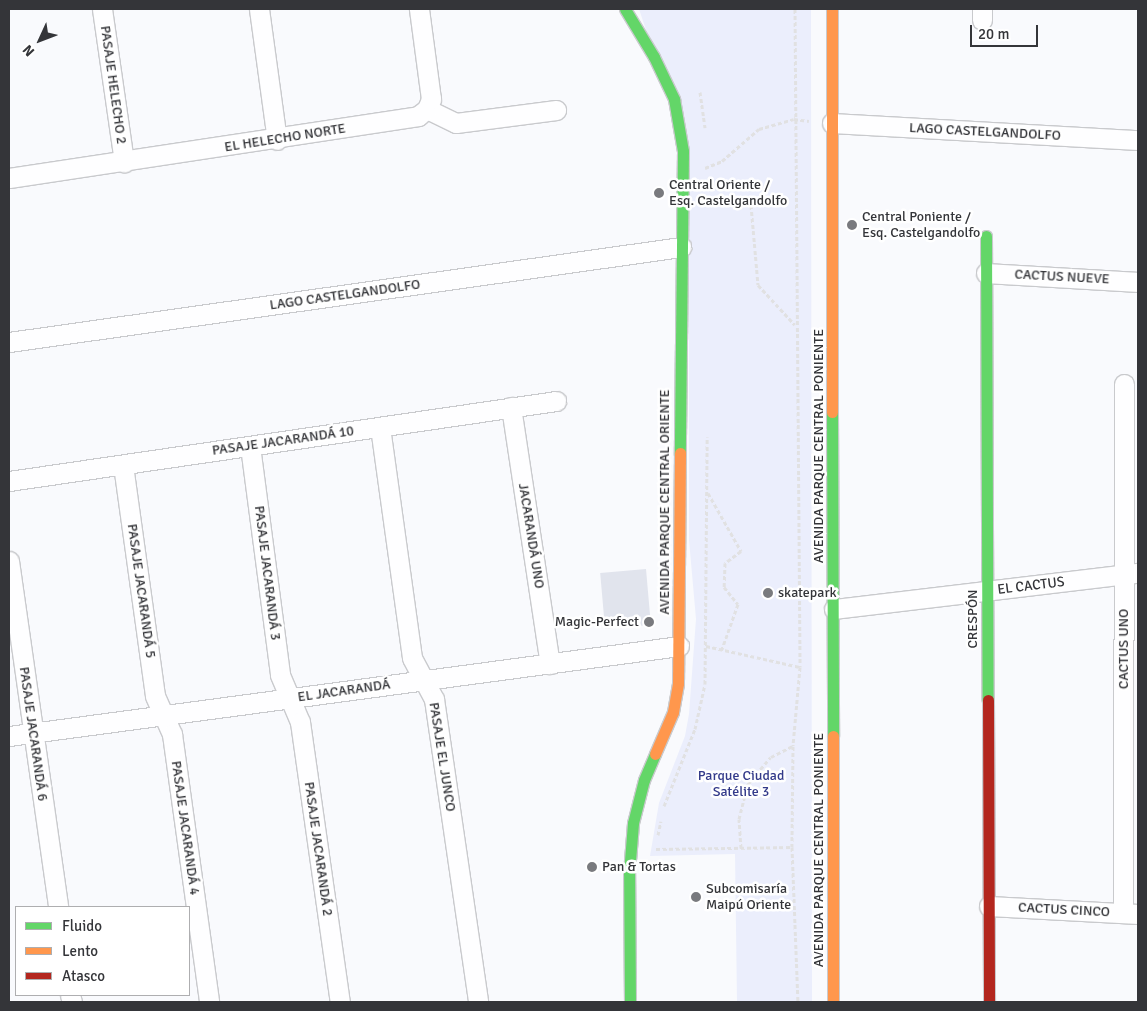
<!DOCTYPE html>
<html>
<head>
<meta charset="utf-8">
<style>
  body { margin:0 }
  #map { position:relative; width:1147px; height:1011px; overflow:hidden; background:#f9fafd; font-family:Signika,sans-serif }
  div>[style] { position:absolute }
  .green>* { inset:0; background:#ebeefc }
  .building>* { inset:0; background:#e1e4ed; transform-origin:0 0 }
  .path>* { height:3px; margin-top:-1.5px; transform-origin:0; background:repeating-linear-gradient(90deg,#e1e1e2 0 4px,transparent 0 6.5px) }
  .roads { filter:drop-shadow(1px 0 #c9cacd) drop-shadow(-1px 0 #c9cacd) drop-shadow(0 1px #c9cacd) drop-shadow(0 -1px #c9cacd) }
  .street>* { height:19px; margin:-9.5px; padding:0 9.5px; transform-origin:9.5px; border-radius:9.5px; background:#fefeff }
  .fast>* { height:11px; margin:-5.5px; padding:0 5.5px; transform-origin:5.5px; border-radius:5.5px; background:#63d668 }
  .slow>* { height:11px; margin:-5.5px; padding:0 5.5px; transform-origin:5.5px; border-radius:5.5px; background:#ff974d }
  .jam>* { height:11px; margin:-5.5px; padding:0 5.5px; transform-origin:5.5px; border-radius:5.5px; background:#b3261e }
  .dots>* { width:14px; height:14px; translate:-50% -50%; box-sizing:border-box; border:2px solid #fff; border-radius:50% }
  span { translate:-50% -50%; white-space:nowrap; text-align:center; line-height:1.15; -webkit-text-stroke:5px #fff; paint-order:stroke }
  .street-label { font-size:14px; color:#343539 }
  .poi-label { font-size:14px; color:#343539 }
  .left { translate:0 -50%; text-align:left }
  .right { translate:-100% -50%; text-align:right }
  .park-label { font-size:14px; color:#333a8a }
  .frame { position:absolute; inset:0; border:10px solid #343539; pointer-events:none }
  .legend { position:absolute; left:15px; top:906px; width:175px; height:90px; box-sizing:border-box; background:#fff; border:1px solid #aeaeb0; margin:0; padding:6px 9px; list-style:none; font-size:15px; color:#343539 }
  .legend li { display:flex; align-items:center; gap:10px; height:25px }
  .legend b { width:25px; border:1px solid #aeaeb0 }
  .north { position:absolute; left:15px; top:15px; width:50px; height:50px; -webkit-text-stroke:4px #fff; paint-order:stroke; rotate:227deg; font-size:14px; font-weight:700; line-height:20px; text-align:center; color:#343539 }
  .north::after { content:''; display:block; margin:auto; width:18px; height:22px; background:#343539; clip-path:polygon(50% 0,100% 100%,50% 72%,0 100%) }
  .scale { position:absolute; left:970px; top:25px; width:68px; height:22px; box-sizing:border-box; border:2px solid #343539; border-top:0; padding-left:6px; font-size:15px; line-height:18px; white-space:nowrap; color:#343539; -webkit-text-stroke:4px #fff; paint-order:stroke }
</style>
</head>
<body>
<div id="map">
  <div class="green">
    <div style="clip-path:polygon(639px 9px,811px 9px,812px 1002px,737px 1002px,735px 854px,650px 856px,659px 803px,685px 736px,689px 714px,696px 619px,689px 540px,689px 159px)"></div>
  </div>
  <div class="building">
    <div style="left:646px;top:569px;width:56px;height:46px;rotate:85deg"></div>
  </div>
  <div class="path">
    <div style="left:795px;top:9px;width:658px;rotate:89.56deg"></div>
    <div style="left:800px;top:667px;width:79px;rotate:95.1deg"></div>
    <div style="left:793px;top:746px;width:101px;rotate:90.6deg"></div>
    <div style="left:792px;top:847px;width:155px;rotate:87.8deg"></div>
    <div style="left:700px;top:92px;width:36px;rotate:82deg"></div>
    <div style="left:705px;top:168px;width:18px;rotate:-22deg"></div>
    <div style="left:722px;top:161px;width:49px;rotate:-40.9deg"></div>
    <div style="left:759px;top:129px;width:36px;rotate:-16deg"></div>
    <div style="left:794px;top:119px;width:15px;rotate:8deg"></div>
    <div style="left:707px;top:201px;width:33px;rotate:-2deg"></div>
    <div style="left:740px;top:200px;width:12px;rotate:24deg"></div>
    <div style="left:751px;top:205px;width:80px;rotate:85deg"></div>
    <div style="left:758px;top:285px;width:54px;rotate:47.2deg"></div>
    <div style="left:708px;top:493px;width:67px;rotate:60.4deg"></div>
    <div style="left:741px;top:551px;width:20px;rotate:143deg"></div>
    <div style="left:725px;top:563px;width:24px;rotate:92deg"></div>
    <div style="left:724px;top:587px;width:22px;rotate:51deg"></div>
    <div style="left:738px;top:604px;width:48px;rotate:109.6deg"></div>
    <div style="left:706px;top:646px;width:96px;rotate:12.6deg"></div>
    <div style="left:664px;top:806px;width:83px;rotate:-68.1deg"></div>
    <div style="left:695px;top:729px;width:46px;rotate:-77.5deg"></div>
    <div style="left:705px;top:684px;width:247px;rotate:-89.5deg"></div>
    <div style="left:658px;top:835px;width:14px;rotate:-78deg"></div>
    <div style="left:741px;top:848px;width:29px;rotate:-94deg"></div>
    <div style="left:739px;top:819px;width:36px;rotate:-76deg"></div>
    <div style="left:748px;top:784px;width:35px;rotate:-50deg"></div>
    <div style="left:771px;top:757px;width:25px;rotate:-27deg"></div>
    <div style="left:656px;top:849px;width:136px;rotate:-0.8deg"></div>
  </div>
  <div class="roads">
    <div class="street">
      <div style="left:102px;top:9px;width:155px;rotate:81.8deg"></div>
      <div style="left:259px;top:9px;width:132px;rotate:82.2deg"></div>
      <div style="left:982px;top:9px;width:11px;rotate:90deg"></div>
      <div style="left:427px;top:109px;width:32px;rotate:26deg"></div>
      <div style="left:456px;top:123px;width:101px;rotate:-7.4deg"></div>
      <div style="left:832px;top:123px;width:306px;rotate:3.2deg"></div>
      <div style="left:9px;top:178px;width:414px;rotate:-8.6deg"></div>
      <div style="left:418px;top:116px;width:11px;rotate:-38deg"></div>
      <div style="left:427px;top:109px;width:11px;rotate:-68deg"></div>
      <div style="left:431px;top:99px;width:91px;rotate:-97.6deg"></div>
      <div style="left:986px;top:273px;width:152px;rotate:3.4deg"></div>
      <div style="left:9px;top:342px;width:679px;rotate:-8.05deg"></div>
      <div style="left:511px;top:407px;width:260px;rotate:81.4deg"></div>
      <div style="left:380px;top:427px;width:233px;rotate:82.1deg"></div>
      <div style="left:412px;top:658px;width:47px;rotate:61.8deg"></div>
      <div style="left:434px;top:699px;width:306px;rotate:81.7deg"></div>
      <div style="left:250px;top:446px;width:231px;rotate:82.5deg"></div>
      <div style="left:280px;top:675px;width:51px;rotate:66.9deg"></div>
      <div style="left:300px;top:722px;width:283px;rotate:81.9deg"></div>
      <div style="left:123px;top:465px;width:233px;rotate:82.1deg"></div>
      <div style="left:155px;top:696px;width:42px;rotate:65.9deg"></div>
      <div style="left:172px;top:734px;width:271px;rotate:82.1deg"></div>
      <div style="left:9px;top:481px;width:553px;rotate:-8.32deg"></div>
      <div style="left:9px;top:561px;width:349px;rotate:81.9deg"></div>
      <div style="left:834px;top:609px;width:306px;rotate:-6.8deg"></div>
      <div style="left:9px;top:736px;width:676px;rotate:-7.65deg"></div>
      <div style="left:989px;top:906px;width:149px;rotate:3.1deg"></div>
      <div style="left:1123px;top:913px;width:529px;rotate:-89.89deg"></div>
      <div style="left:70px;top:995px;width:7px;rotate:74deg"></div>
    </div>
    <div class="fast">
      <div style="left:625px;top:9px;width:56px;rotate:58.9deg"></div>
      <div style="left:654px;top:57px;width:47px;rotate:64.5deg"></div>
      <div style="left:674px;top:99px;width:53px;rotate:80.2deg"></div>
      <div style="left:683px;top:151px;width:302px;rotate:90.6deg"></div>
      <div style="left:986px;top:236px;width:464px;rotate:89.8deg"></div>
      <div style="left:832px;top:412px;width:324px;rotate:89.8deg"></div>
      <div style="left:630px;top:1002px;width:129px;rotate:-90.4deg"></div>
      <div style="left:629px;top:873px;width:50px;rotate:-85.4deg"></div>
      <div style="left:633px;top:823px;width:44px;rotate:-75.7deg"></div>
      <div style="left:644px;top:780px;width:28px;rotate:-67deg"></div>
    </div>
    <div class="slow">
      <div style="left:832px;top:9px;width:403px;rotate:90deg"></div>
      <div style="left:833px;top:736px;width:266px;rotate:90deg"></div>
      <div style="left:655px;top:754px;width:46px;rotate:-66.8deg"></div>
      <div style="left:673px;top:712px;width:29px;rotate:-80deg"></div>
      <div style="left:678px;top:683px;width:230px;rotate:-89.5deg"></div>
    </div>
    <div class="jam">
      <div style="left:988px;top:700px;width:302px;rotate:89.8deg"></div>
    </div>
  </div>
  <div class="dots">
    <div style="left:659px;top:193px;background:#797a7e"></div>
    <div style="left:852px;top:225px;background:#797a7e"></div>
    <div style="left:768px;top:593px;background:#797a7e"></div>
    <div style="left:649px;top:622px;background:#797a7e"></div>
    <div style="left:592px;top:867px;background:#797a7e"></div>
    <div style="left:696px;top:897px;background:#797a7e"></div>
  </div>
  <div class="street-label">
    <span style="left:113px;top:85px;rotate:82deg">PASAJE HELECHO 2</span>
    <span style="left:985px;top:132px;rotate:3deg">LAGO CASTELGANDOLFO</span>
    <span style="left:285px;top:138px;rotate:-9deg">EL HELECHO NORTE</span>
    <span style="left:1062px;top:277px;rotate:3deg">CACTUS NUEVE</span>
    <span style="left:345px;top:295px;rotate:-8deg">LAGO CASTELGANDOLFO</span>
    <span style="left:283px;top:441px;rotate:-8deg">PASAJE JACARANDÁ 10</span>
    <span style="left:819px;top:446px;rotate:-90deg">AVENIDA PARQUE CENTRAL PONIENTE</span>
    <span style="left:665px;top:502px;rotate:-90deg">AVENIDA PARQUE CENTRAL ORIENTE</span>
    <span style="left:531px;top:536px;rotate:81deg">JACARANDÁ UNO</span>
    <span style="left:267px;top:573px;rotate:83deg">PASAJE JACARANDÁ 3</span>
    <span style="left:1031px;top:586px;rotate:-7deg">EL CACTUS</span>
    <span style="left:141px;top:591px;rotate:82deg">PASAJE JACARANDÁ 5</span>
    <span style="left:973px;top:619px;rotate:-90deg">CRESPÓN</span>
    <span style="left:1124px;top:649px;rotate:-90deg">CACTUS UNO</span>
    <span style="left:344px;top:691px;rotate:-8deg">EL JACARANDÁ</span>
    <span style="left:33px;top:734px;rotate:82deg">PASAJE JACARANDÁ 6</span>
    <span style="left:442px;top:757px;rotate:81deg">PASAJE EL JUNCO</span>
    <span style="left:185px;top:828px;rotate:82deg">PASAJE JACARANDÁ 4</span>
    <span style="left:318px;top:849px;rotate:82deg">PASAJE JACARANDÁ 2</span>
    <span style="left:819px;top:850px;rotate:-90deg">AVENIDA PARQUE CENTRAL PONIENTE</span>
    <span style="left:1064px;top:910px;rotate:3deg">CACTUS CINCO</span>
  </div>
  <div class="poi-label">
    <span class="left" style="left:669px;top:193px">Central Oriente /<br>Esq. Castelgandolfo</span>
    <span class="left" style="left:862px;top:225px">Central Poniente /<br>Esq. Castelgandolfo</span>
    <span class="left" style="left:778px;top:593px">skatepark</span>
    <span class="right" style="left:639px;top:622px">Magic-Perfect</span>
    <span class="left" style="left:602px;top:867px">Pan &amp; Tortas</span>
    <span class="left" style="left:706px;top:897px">Subcomisaría<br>Maipú Oriente</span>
  </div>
  <div class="park-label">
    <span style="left:741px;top:784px">Parque Ciudad<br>Satélite 3</span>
  </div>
  <div class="frame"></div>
  <ul class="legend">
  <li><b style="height:6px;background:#63d668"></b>Fluido</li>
  <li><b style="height:6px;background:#ff974d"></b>Lento</li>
  <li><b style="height:6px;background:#b3261e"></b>Atasco</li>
  </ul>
  <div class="north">N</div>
  <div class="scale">20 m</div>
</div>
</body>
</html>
